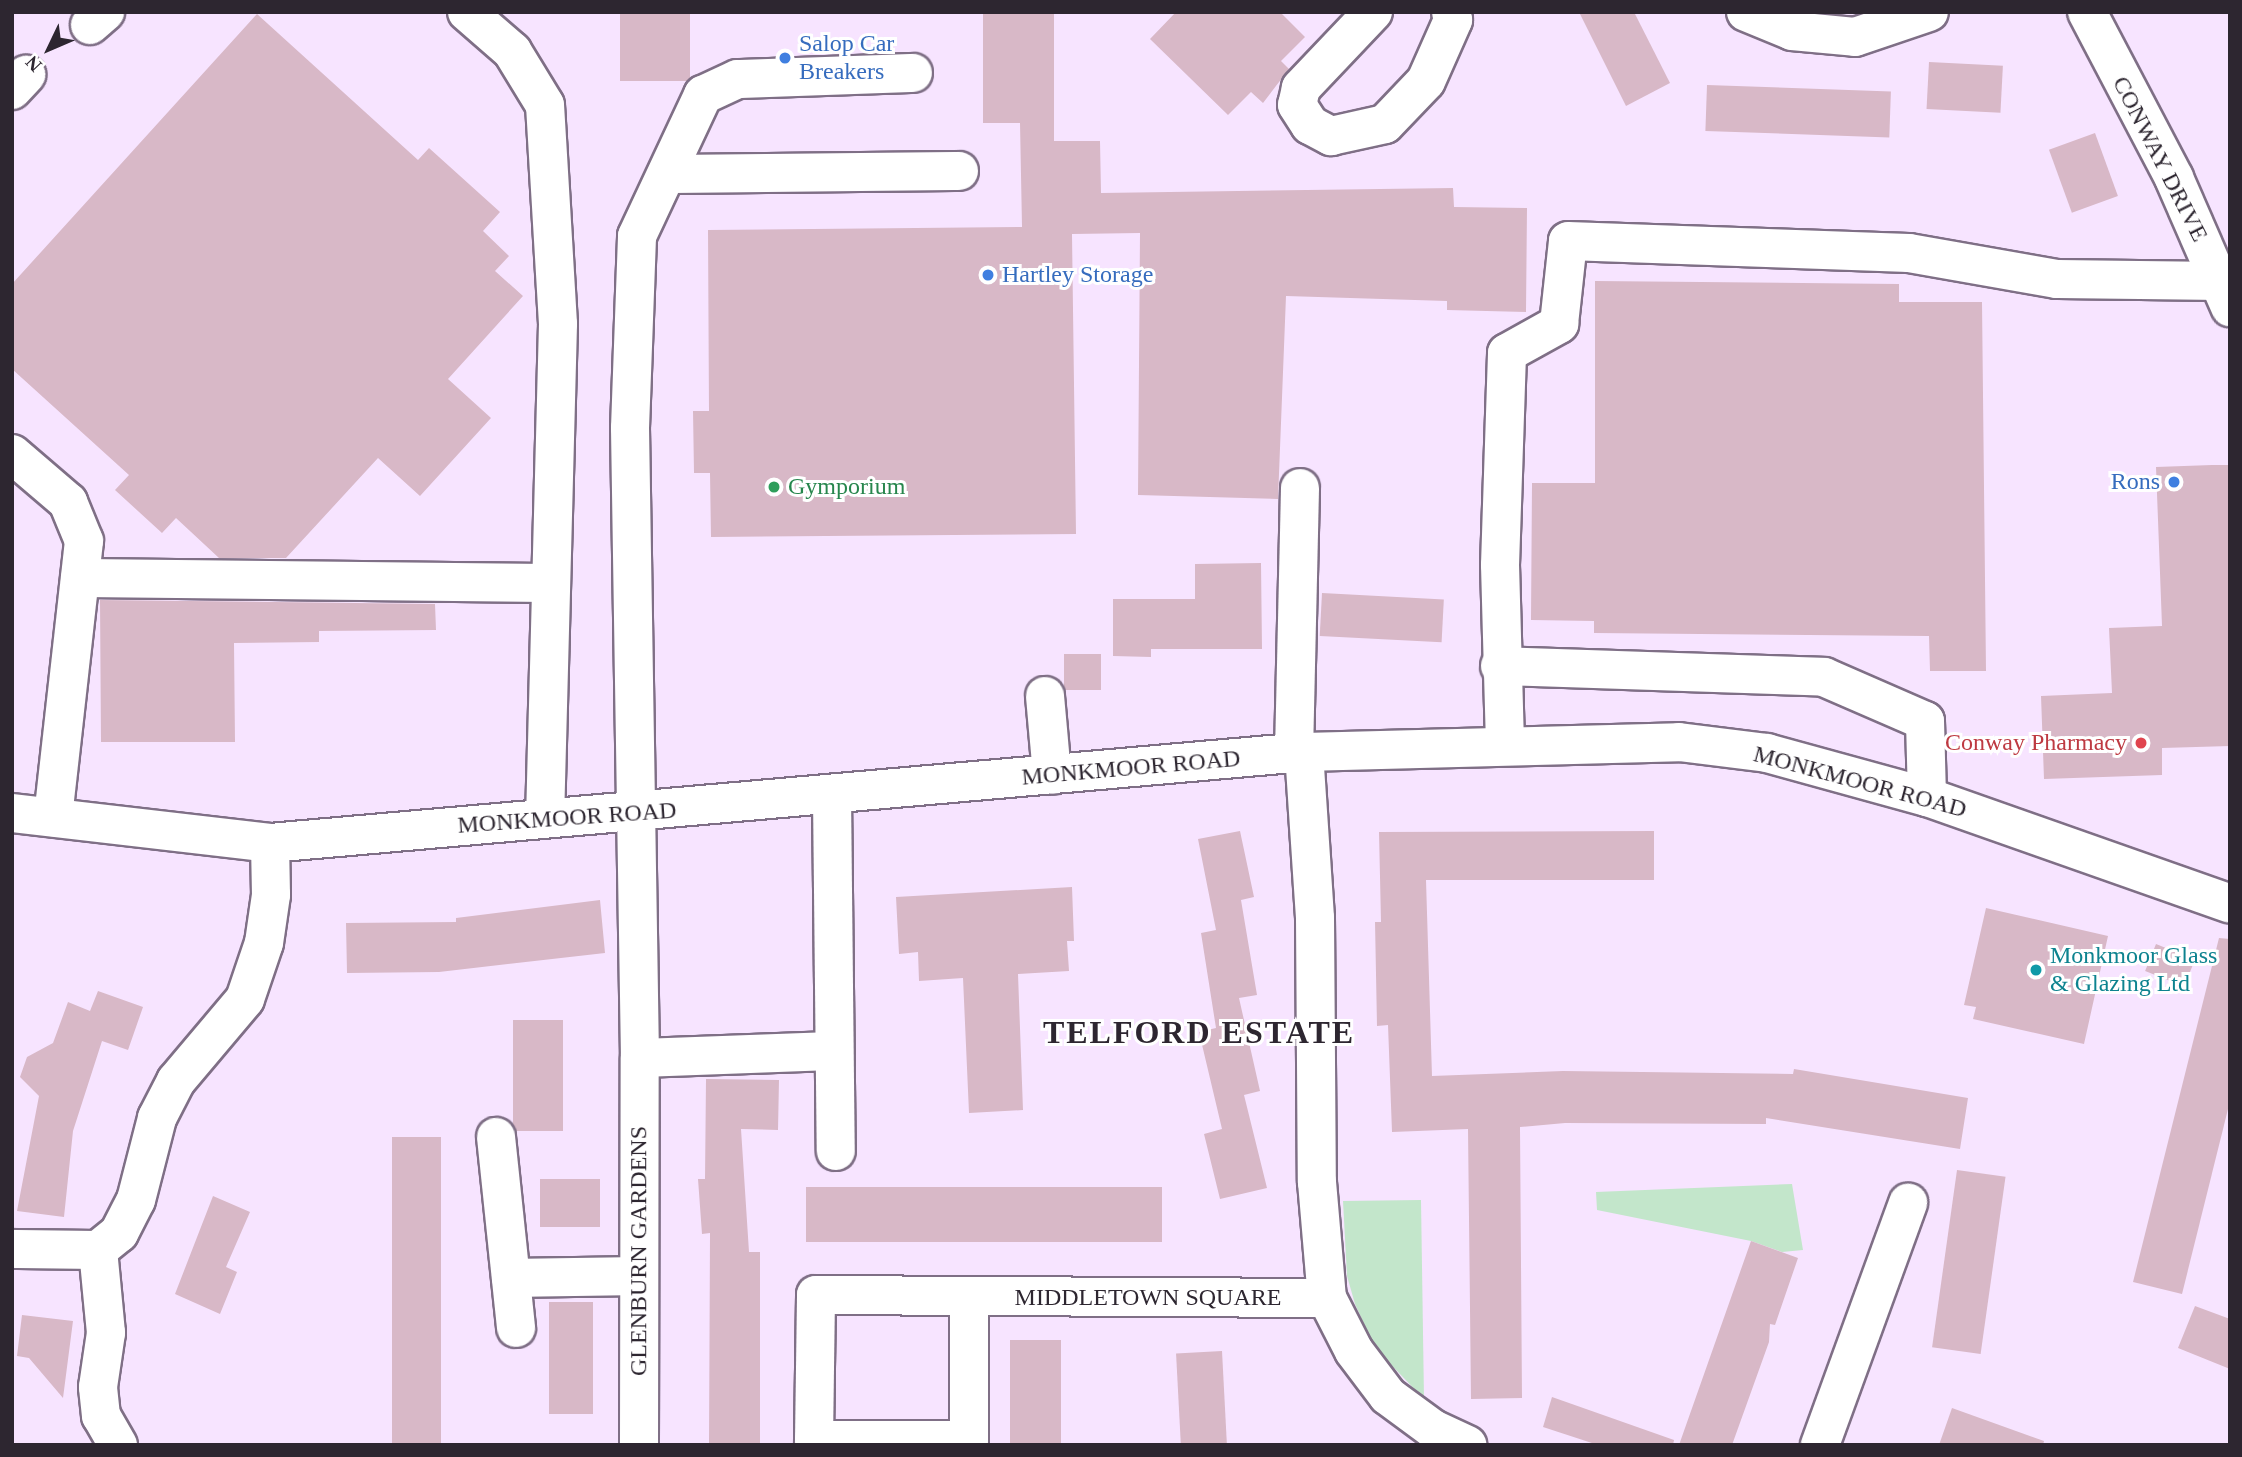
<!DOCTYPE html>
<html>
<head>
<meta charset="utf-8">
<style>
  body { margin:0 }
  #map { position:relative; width:2242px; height:1457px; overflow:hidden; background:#f7e4ff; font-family:Georgia,serif }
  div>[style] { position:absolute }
  .green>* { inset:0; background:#c3e6cb }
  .building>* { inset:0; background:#d8b8c7; transform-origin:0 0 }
  .roads { filter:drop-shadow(2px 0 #7f6f86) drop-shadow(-2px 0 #7f6f86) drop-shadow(0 2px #7f6f86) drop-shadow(0 -2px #7f6f86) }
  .minor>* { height:38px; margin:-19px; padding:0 19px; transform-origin:19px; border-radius:19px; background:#fff }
  .dots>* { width:19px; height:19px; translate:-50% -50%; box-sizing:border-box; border:4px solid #fff; border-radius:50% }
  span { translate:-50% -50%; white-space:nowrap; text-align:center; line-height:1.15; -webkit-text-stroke:6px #fff; paint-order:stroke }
  .shop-label { font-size:24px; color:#366cbe }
  .left { translate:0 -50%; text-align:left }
  .right { translate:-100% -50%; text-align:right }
  .street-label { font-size:24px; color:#2d2630 }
  .leisure-label { font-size:24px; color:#27864d }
  .health-label { font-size:24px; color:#be3a42 }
  .culture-label { font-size:24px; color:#0d838f }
  .district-label { font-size:32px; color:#2d2630; font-weight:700; letter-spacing:2px }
  .frame { position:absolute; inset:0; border:14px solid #2d2630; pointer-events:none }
  .north { position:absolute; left:14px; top:14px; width:70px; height:70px; -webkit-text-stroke:5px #fff; paint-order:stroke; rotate:226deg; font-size:19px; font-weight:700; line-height:28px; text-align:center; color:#2d2630 }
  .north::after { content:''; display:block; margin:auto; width:24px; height:32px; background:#2d2630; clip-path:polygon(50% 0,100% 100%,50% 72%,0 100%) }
</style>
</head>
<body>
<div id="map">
  <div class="green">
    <div style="clip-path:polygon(1792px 1184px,1803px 1250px,1782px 1252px,1751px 1241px,1597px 1210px,1596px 1192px)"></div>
    <div style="clip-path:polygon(1421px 1200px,1424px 1399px,1375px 1348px,1355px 1304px,1347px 1276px,1343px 1201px)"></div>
  </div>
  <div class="building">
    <div style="left:620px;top:12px;width:70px;height:69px"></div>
    <div style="clip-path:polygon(983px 12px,1054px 12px,1054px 141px,1100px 141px,1101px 193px,1453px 188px,1454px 207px,1527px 208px,1526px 312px,1447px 310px,1447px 301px,1286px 296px,1278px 499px,1138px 495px,1140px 233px,1072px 234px,1076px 534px,711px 537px,710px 473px,694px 473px,693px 411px,709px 411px,708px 230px,1022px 227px,1020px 123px,983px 123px)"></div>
    <div style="clip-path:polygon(1176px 12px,1280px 12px,1305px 37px,1281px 61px,1289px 69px,1263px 103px,1251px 92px,1228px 115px,1150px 39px)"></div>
    <div style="clip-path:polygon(1579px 12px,1634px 12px,1670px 83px,1626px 106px)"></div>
    <div style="clip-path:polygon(257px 14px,418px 160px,429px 148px,500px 212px,483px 231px,509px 256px,495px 271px,523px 296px,448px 379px,491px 418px,420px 496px,378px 458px,286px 558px,219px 558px,176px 518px,162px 533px,115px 490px,129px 475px,12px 369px,12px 284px)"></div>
    <div style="left:1929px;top:62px;width:74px;height:47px;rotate:3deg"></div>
    <div style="left:1707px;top:85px;width:184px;height:46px;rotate:2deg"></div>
    <div style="left:2095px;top:133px;width:67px;height:49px;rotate:70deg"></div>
    <div style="clip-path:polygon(1595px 281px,1899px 284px,1899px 302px,1982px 302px,1986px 671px,1930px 671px,1929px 636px,1594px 633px,1594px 621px,1531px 620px,1532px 483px,1595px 483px)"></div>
    <div style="clip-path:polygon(2212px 465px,2230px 465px,2230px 746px,2162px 748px,2162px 775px,2044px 779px,2041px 696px,2112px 693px,2109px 628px,2162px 626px,2156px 467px)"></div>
    <div style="clip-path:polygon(1261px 563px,1262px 649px,1151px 649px,1151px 657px,1113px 656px,1113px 599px,1195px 599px,1195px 564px)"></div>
    <div style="left:1322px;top:593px;width:122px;height:43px;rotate:3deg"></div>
    <div style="clip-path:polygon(100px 600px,435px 604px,436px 630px,319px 631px,319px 642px,234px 643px,235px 742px,101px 742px)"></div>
    <div style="left:1064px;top:654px;width:37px;height:36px"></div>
    <div style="clip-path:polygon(1240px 831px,1254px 897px,1241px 900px,1257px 995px,1239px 998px,1260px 1091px,1244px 1095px,1267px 1188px,1220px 1199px,1204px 1134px,1222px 1129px,1199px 1032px,1216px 1028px,1201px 933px,1216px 930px,1198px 839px)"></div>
    <div style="clip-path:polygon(1654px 831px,1654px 880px,1426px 880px,1432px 1076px,1563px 1071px,1793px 1074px,1794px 1069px,1968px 1098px,1960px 1149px,1766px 1118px,1766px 1124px,1565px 1123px,1520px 1127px,1522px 1398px,1471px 1399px,1468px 1129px,1392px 1132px,1388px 1025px,1377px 1026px,1375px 922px,1381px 922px,1379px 832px)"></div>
    <div style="clip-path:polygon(1072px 887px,1074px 941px,1067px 941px,1069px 971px,1018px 974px,1023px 1110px,969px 1113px,963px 978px,919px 981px,918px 952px,899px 954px,896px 897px)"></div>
    <div style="clip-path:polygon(600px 900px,605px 953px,439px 972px,347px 973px,346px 923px,456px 922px,456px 918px)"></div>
    <div style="clip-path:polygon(1986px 908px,2108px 936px,2084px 1044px,1973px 1019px,1976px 1007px,1964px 1005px)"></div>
    <div style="clip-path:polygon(2219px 938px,2230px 939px,2230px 1101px,2182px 1294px,2133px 1282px)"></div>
    <div style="left:2156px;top:944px;width:42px;height:29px;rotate:22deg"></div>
    <div style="clip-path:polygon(98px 991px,143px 1007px,128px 1050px,102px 1041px,73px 1131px,64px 1217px,17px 1211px,39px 1096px,20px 1077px,27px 1057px,53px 1043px,68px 1002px,90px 1011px)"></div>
    <div style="left:513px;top:1020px;width:50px;height:111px"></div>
    <div style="clip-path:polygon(706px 1079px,779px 1080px,778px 1130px,741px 1129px,749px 1252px,760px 1252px,760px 1445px,709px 1445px,710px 1233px,702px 1234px,698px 1179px,705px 1179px)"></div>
    <div style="left:392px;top:1137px;width:49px;height:308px"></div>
    <div style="left:1957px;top:1170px;width:49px;height:179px;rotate:8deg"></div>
    <div style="left:540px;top:1179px;width:60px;height:48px"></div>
    <div style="left:806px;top:1187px;width:356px;height:55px"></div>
    <div style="clip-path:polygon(213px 1196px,250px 1212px,226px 1267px,237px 1272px,220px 1314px,175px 1294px)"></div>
    <div style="clip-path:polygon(1751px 1241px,1798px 1258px,1775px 1325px,1770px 1324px,1769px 1342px,1732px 1445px,1679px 1445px)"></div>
    <div style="left:549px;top:1302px;width:44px;height:112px"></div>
    <div style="clip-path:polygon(2195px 1306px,2230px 1319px,2230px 1369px,2178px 1348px)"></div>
    <div style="clip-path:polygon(22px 1315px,73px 1321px,63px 1398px,29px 1358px,17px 1356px)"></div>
    <div style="left:1010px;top:1340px;width:51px;height:105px"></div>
    <div style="left:1222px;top:1351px;width:94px;height:46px;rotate:87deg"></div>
    <div style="clip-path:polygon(1552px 1397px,1674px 1440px,1673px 1445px,1598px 1445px,1543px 1427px)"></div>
    <div style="clip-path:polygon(1952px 1408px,2044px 1441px,2043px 1445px,1939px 1445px)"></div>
  </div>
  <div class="roads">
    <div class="minor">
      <div style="left:467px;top:12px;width:60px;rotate:40.9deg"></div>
      <div style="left:512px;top:51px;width:63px;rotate:58.6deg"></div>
      <div style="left:545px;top:105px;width:219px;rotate:86.6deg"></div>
      <div style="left:558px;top:324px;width:494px;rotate:91.5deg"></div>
      <div style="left:1373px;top:12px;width:105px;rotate:133.5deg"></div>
      <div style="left:1301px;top:88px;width:17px;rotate:103deg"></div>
      <div style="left:1297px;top:105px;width:24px;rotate:57deg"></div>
      <div style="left:1310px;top:125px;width:24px;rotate:28deg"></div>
      <div style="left:1331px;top:136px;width:55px;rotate:-12.5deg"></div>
      <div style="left:1385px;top:124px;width:59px;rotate:-46.4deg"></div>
      <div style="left:1426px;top:81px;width:67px;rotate:-66.1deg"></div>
      <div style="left:1453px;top:20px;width:8px;rotate:-104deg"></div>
      <div style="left:1746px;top:12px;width:50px;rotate:22.4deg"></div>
      <div style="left:1792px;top:31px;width:63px;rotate:5.4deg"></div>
      <div style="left:1855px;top:37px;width:78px;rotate:-18.7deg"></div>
      <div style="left:2087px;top:12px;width:187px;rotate:62.3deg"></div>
      <div style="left:2174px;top:178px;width:141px;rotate:66.5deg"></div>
      <div style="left:90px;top:25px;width:20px;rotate:-41deg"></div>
      <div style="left:12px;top:90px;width:21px;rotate:-47deg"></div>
      <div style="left:668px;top:174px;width:291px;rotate:-0.6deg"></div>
      <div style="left:12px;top:454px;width:74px;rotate:40.6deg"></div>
      <div style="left:68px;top:502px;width:42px;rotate:67.7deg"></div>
      <div style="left:84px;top:541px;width:278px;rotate:96.4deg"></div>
      <div style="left:80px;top:578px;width:471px;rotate:0.6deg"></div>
      <div style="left:1500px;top:666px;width:324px;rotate:1.9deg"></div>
      <div style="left:1824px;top:677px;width:110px;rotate:23.5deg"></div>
      <div style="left:1925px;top:721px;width:76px;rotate:88.5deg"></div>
      <div style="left:1045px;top:696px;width:79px;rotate:84.9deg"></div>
      <div style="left:1505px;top:744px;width:179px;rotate:-91.6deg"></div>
      <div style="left:1500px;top:565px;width:212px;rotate:-88.1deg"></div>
      <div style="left:1507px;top:353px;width:60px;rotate:-29.1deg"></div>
      <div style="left:1559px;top:324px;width:83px;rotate:-83.8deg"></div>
      <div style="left:1568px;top:241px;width:341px;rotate:2deg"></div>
      <div style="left:1909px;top:253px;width:150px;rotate:10deg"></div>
      <div style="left:2057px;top:279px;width:164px;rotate:0.7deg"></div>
      <div style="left:1304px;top:752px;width:166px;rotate:86.2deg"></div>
      <div style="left:1315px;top:918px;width:264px;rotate:89.6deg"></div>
      <div style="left:1317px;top:1182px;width:116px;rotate:85.1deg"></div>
      <div style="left:1327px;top:1298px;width:59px;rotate:63deg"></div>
      <div style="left:1354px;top:1351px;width:56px;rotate:52.9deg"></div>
      <div style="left:1388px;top:1396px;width:56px;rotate:36.3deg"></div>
      <div style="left:1433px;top:1429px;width:38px;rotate:25deg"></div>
      <div style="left:1294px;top:753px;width:265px;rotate:-88.7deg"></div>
      <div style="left:832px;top:795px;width:356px;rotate:89.4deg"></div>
      <div style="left:12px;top:813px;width:260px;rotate:6.6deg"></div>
      <div style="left:270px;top:843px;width:1038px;rotate:-5.03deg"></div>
      <div style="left:1304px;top:752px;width:375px;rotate:-1.5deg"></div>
      <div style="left:1679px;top:742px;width:89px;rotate:7.1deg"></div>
      <div style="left:1767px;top:753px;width:166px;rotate:15.4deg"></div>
      <div style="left:1927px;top:797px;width:321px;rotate:19.4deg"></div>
      <div style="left:640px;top:1058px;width:193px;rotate:-2.1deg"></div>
      <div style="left:496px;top:1137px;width:192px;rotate:84deg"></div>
      <div style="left:12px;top:1249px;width:86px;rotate:0.7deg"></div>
      <div style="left:511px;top:1278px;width:127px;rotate:-0.9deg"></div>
      <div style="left:969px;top:1298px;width:142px;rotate:90deg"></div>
      <div style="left:969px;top:1440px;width:155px;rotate:180deg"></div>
      <div style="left:814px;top:1440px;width:145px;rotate:-89.2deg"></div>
      <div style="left:816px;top:1295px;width:511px;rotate:0.34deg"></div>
      <div style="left:118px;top:1445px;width:34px;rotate:-120deg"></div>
      <div style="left:101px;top:1416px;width:29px;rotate:-96deg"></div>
      <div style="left:98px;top:1387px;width:55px;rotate:-81.6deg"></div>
      <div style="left:106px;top:1333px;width:83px;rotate:-95.5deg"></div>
      <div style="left:98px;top:1250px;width:27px;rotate:-39deg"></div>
      <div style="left:119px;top:1233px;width:37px;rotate:-63deg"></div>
      <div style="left:136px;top:1200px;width:85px;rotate:-75.6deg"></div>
      <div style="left:157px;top:1118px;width:42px;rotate:-62.8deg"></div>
      <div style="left:176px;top:1081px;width:107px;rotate:-49.9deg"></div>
      <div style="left:245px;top:999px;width:59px;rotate:-71.3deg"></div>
      <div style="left:264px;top:943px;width:49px;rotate:-81.7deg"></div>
      <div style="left:271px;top:895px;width:52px;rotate:-91.1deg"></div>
      <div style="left:639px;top:1445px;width:387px;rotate:-89.9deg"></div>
      <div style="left:640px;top:1058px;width:630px;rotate:-90.91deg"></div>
      <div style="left:630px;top:428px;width:192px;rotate:-87.9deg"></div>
      <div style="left:637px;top:236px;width:156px;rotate:-64.9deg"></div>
      <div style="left:703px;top:95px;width:38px;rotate:-25deg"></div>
      <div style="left:738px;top:79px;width:175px;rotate:-2deg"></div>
      <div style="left:1820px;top:1445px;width:258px;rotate:-70deg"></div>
    </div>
  </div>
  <div class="dots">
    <div style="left:785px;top:58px;background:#3f7fe0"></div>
    <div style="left:988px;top:275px;background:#3f7fe0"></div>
    <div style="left:2174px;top:482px;background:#3f7fe0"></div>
    <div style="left:774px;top:487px;background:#2e9e5b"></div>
    <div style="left:2141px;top:743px;background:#e0444e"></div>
    <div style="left:2036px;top:970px;background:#0f9aa8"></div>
  </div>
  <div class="shop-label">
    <span class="left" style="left:799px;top:58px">Salop Car<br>Breakers</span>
    <span class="left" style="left:1002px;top:275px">Hartley Storage</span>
    <span class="right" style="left:2160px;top:482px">Rons</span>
  </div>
  <div class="street-label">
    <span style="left:2160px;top:159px;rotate:63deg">CONWAY DRIVE</span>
    <span style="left:1131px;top:768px;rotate:-5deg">MONKMOOR ROAD</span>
    <span style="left:1860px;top:782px;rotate:15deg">MONKMOOR ROAD</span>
    <span style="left:567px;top:818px;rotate:-4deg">MONKMOOR ROAD</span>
    <span style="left:639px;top:1251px;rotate:-90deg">GLENBURN GARDENS</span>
    <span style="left:1148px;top:1298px">MIDDLETOWN SQUARE</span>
  </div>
  <div class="leisure-label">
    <span class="left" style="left:788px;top:487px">Gymporium</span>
  </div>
  <div class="health-label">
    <span class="right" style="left:2127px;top:743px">Conway Pharmacy</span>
  </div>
  <div class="culture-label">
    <span class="left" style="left:2050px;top:970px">Monkmoor Glass<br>&amp; Glazing Ltd</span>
  </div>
  <div class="district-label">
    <span style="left:1199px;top:1032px">TELFORD ESTATE</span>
  </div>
  <div class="frame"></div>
  <div class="north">N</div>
</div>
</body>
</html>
